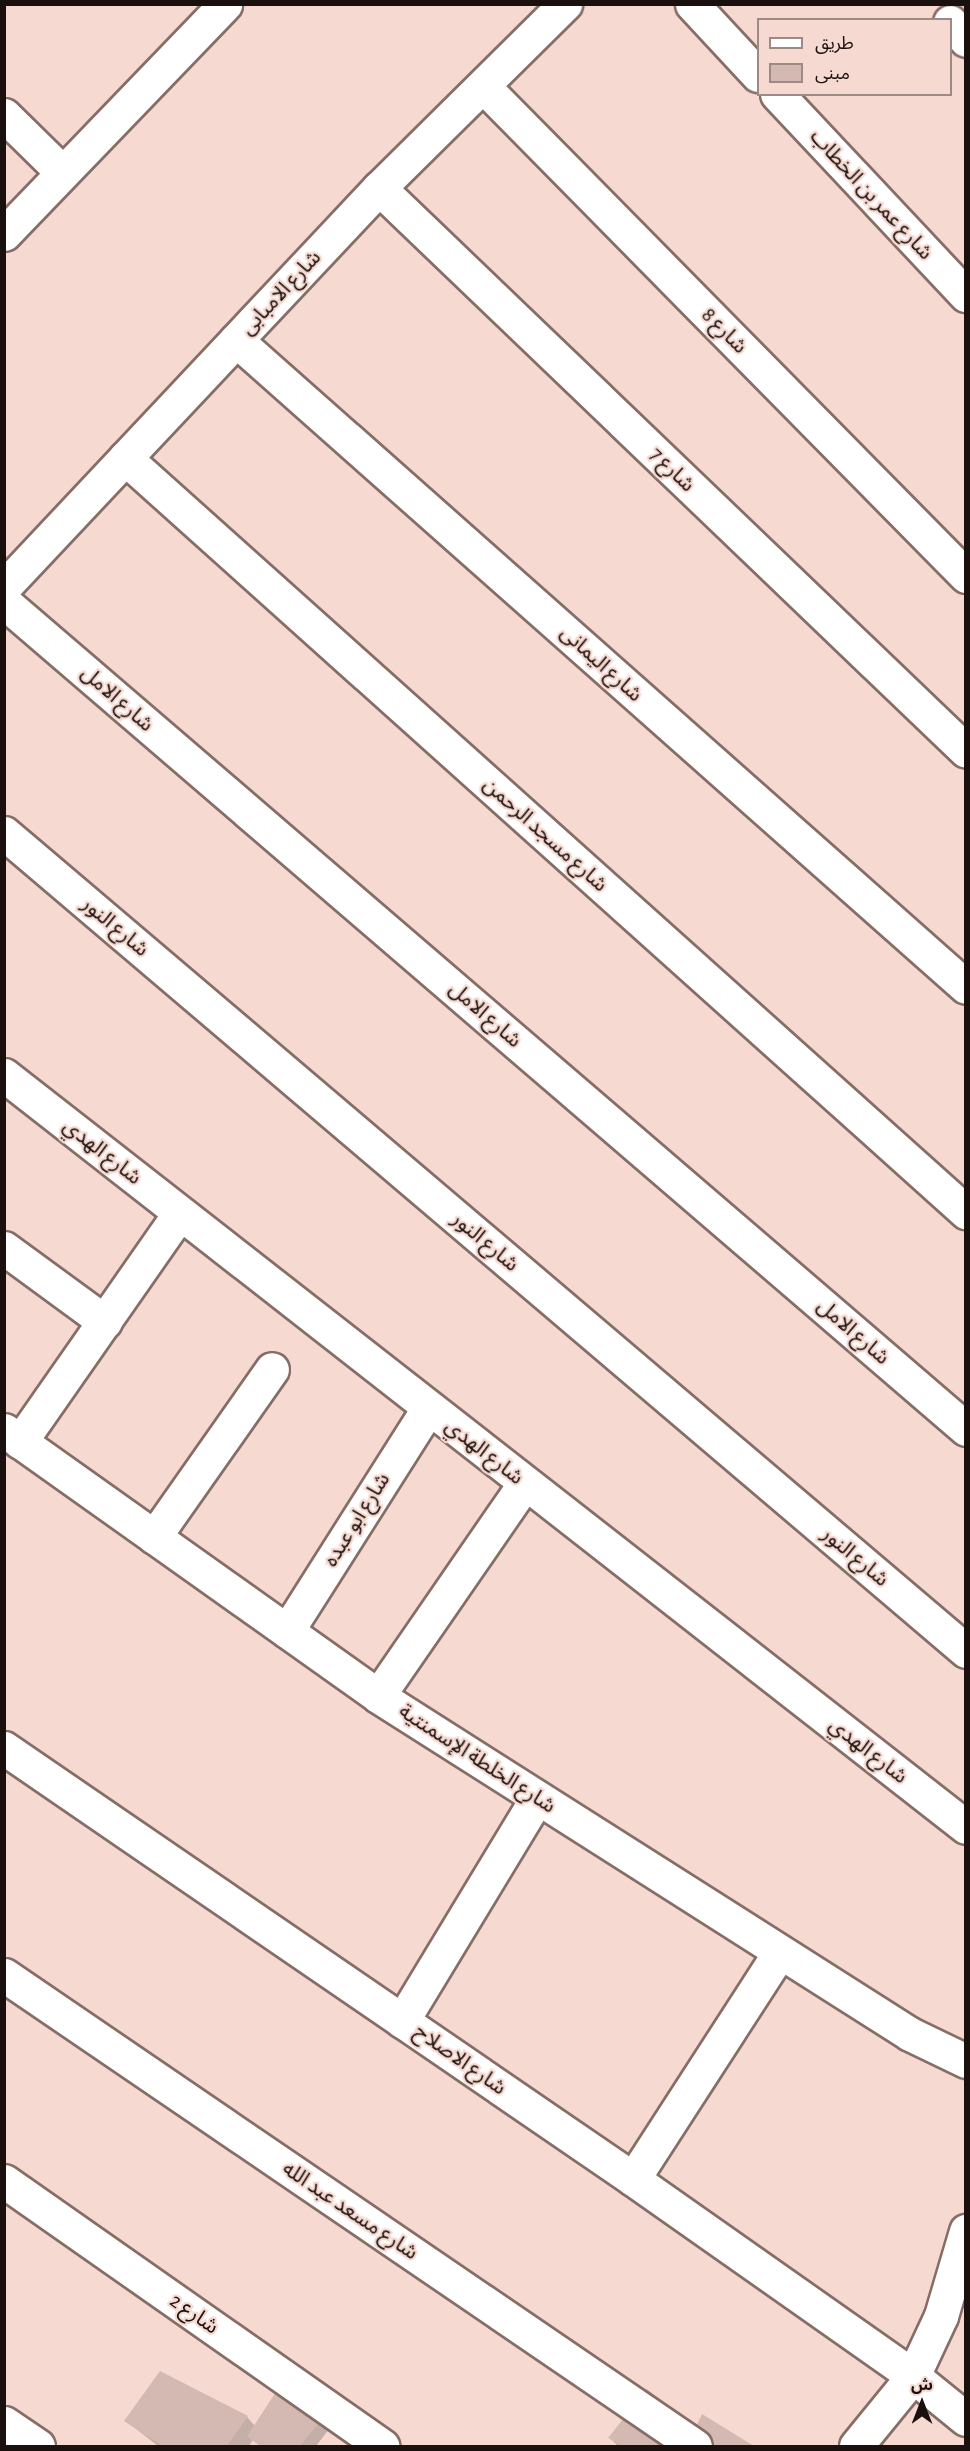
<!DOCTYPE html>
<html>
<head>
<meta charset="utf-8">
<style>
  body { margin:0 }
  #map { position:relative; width:970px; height:2451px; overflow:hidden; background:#f6dad2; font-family:"Alegreya Sans","Noto Sans Arabic",sans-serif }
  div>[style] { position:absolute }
  .shadow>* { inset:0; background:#0003 }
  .building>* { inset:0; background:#d4b9b2 }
  .roads { filter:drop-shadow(2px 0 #866e66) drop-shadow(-2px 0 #866e66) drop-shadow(0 2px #866e66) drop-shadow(0 -2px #866e66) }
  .minor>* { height:33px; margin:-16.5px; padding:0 16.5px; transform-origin:16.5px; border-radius:16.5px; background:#fff }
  span { translate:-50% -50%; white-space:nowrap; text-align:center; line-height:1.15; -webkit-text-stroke:4.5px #f6dad2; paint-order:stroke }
  .street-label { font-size:21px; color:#1a110e }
  .frame { position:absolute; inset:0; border:6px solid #1a110e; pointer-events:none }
  .legend { position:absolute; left:757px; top:18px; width:195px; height:78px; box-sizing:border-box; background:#f6dad2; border:2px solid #9e8a84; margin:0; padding:8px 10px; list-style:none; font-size:18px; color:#1a110e }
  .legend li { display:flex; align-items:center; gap:12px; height:30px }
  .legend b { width:30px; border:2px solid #9e8a84 }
  .north { position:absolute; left:892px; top:2373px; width:60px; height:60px; -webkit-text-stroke:4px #f6dad2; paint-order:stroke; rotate:0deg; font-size:16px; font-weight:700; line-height:24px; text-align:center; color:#1a110e }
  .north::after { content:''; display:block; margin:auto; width:21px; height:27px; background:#1a110e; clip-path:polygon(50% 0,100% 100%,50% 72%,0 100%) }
</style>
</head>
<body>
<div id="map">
  <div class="shadow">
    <div style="clip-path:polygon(276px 2394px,330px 2428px,316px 2446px,260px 2446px,253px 2440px,249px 2446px,158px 2446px,126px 2421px,247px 2417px,255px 2426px)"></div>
    <div style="clip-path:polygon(703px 2416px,751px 2446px,689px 2446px)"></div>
    <div style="clip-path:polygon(610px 2438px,685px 2446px,618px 2446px)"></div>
  </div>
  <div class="building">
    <div style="clip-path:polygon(160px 2371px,248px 2416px,227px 2446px,162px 2446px,124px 2421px)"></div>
    <div style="clip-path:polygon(647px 2389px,683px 2418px,674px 2446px,622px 2446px,608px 2438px)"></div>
    <div style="clip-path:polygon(276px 2392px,322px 2419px,300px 2446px,260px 2446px,247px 2436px)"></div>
    <div style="clip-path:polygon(702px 2414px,754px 2446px,687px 2446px)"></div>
  </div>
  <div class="roads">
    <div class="minor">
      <div style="left:692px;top:4px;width:97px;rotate:47.1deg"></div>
      <div style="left:950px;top:22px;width:24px;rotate:48deg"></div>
      <div style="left:483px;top:86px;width:688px;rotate:45.41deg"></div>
      <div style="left:777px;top:94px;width:276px;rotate:46.8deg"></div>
      <div style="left:4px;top:115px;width:81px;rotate:44.5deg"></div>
      <div style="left:379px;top:188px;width:813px;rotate:43.8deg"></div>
      <div style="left:4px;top:234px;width:319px;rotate:-46.1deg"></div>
      <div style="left:236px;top:340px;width:975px;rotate:41.55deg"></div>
      <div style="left:125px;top:458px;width:1130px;rotate:41.88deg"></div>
      <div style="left:4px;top:587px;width:548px;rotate:-46.78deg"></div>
      <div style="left:379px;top:188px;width:262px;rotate:-44.7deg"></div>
      <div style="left:4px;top:602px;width:1269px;rotate:40.68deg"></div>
      <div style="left:4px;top:833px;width:1263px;rotate:40.37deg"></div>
      <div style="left:4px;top:1075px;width:1221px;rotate:38.01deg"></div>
      <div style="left:4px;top:1248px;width:125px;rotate:36.2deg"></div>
      <div style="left:4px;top:1430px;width:459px;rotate:35.4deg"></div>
      <div style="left:378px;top:1696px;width:630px;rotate:32.43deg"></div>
      <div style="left:910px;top:2034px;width:62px;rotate:25.7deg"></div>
      <div style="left:20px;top:1442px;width:278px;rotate:-55.1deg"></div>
      <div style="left:154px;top:1537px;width:205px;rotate:-54.9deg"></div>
      <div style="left:287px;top:1631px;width:263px;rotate:-57.6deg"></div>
      <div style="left:378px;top:1696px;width:259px;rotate:-55.4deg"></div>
      <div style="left:4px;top:1748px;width:762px;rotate:34.42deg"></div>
      <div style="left:633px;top:2179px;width:342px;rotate:35.1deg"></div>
      <div style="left:913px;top:2376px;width:68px;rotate:39.1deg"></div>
      <div style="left:4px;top:1975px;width:836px;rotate:34.28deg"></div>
      <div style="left:402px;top:2021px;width:261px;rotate:-58.8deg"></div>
      <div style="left:633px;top:2179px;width:270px;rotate:-57.1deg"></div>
      <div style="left:4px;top:2181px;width:462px;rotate:35deg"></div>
      <div style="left:4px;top:2423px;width:41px;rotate:34.1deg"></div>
      <div style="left:856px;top:2446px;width:90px;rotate:-50.8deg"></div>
      <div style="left:913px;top:2376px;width:66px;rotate:-65deg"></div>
      <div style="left:941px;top:2316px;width:89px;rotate:-73.6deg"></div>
    </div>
  </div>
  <div class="street-label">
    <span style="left:871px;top:195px;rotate:47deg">شارع عمر بن الخطاب</span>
    <span style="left:281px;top:293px;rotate:-47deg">شارع الامبابى</span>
    <span style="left:724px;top:331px;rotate:45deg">شارع 8</span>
    <span style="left:672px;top:470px;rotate:44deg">شارع 7</span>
    <span style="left:601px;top:664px;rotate:42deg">شارع اليمانى</span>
    <span style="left:117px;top:699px;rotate:41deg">شارع الامل</span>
    <span style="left:545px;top:835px;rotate:42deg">شارع مسجد الرحمن</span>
    <span style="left:115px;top:927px;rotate:40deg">شارع النور</span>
    <span style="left:485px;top:1015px;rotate:41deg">شارع الامل</span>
    <span style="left:102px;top:1152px;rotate:38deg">شارع الهدي</span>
    <span style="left:485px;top:1242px;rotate:40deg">شارع النور</span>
    <span style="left:853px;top:1332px;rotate:41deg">شارع الامل</span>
    <span style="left:484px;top:1452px;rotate:38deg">شارع الهدي</span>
    <span style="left:357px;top:1520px;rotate:-58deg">شارع ابو عبده</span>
    <span style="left:855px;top:1557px;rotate:40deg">شارع النور</span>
    <span style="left:868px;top:1751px;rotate:38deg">شارع الهدي</span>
    <span style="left:477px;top:1759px;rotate:33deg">شارع الخلطة الإسمنتية</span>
    <span style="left:460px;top:2060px;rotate:35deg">شارع الاصلاح</span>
    <span style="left:350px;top:2211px;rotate:34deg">شارع مسعد عبد الله</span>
    <span style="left:194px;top:2314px;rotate:35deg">شارع 2</span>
  </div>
  <div class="frame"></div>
  <ul class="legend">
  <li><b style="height:8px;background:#fff"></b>طريق</li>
  <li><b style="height:16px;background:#d4b9b2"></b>مبنى</li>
  </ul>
  <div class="north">ش</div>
</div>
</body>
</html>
